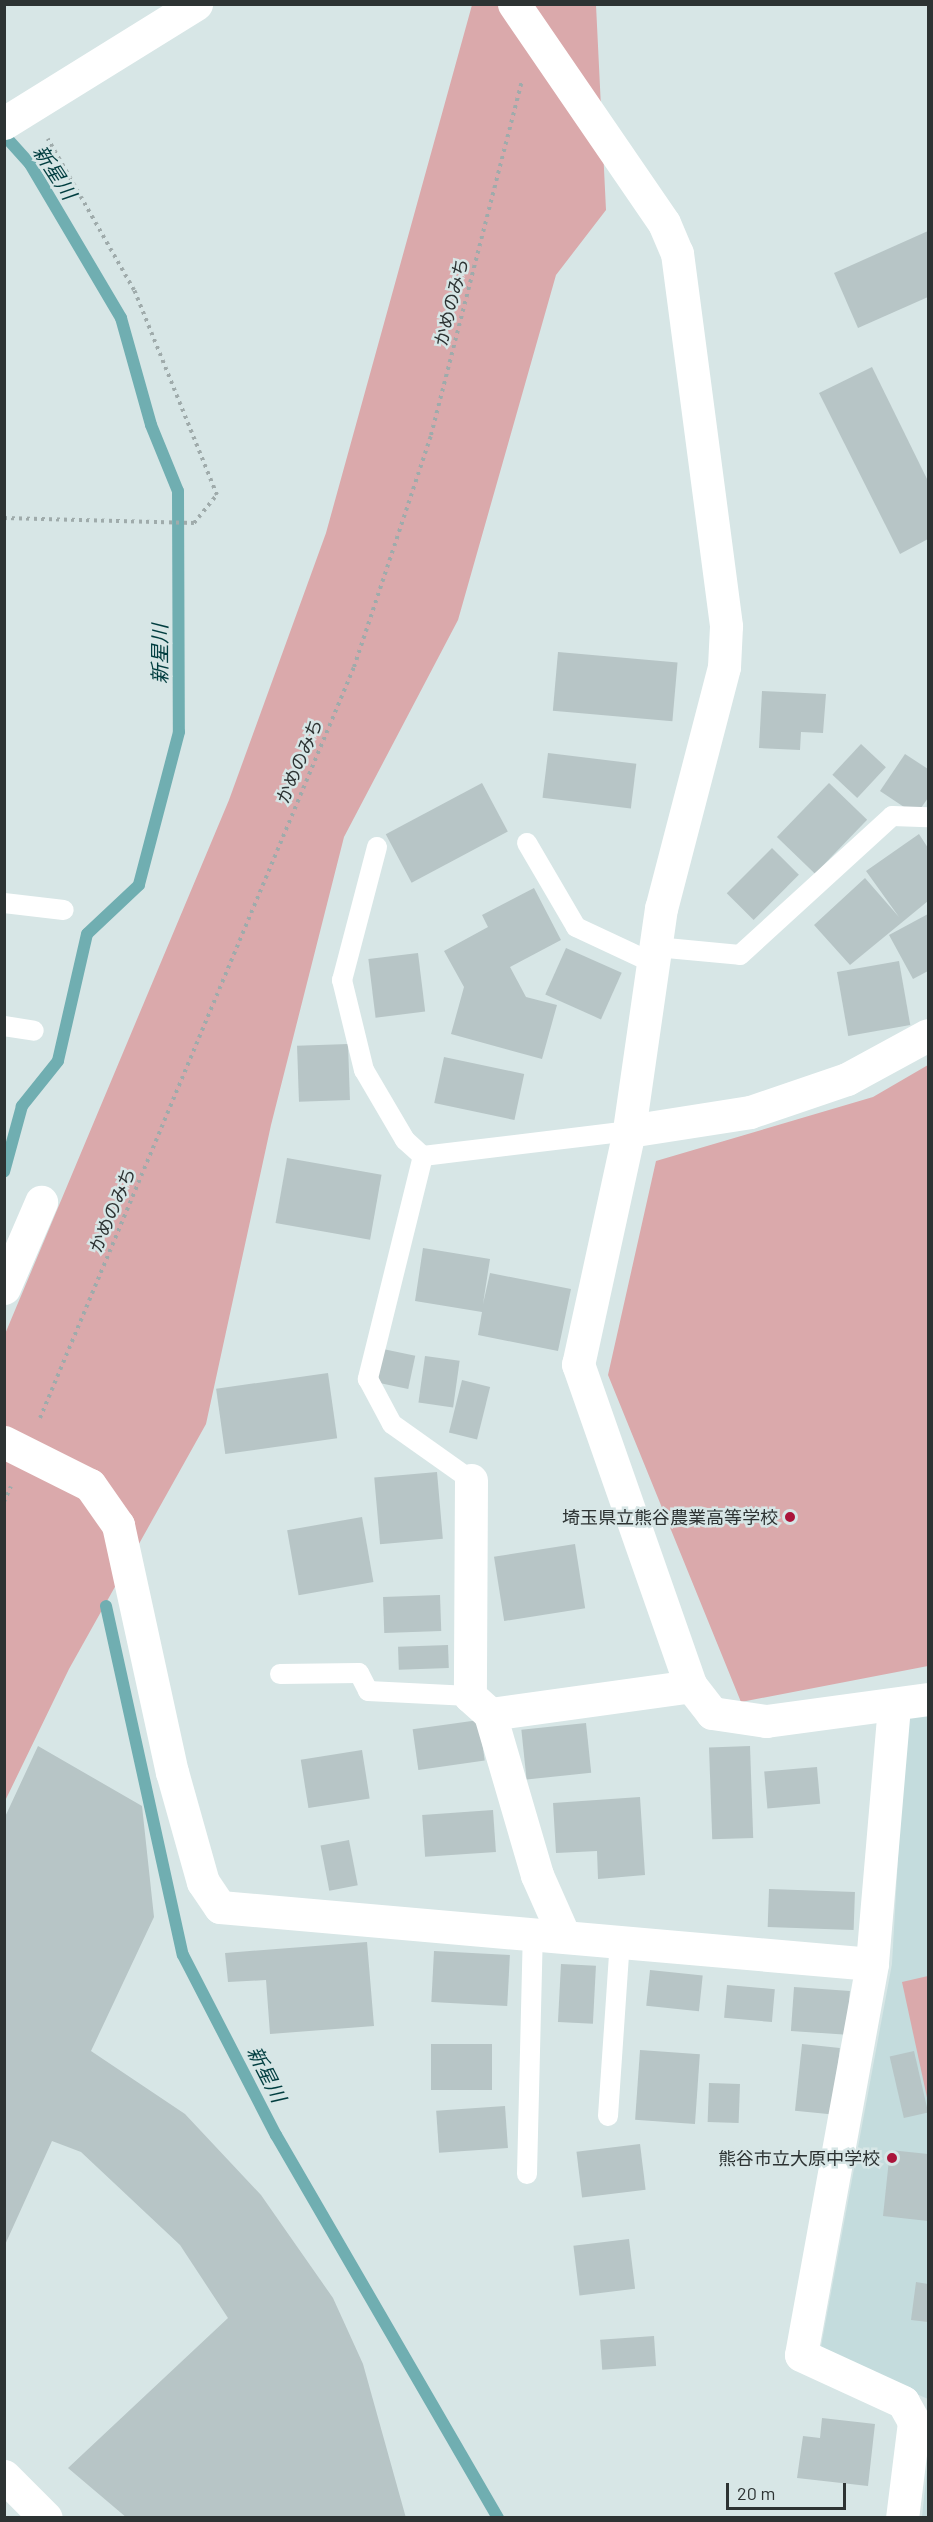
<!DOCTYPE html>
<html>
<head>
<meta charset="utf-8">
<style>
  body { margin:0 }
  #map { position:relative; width:933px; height:2522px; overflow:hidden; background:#d7e6e6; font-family:Barlow,"Noto Sans JP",sans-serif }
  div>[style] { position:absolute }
  .built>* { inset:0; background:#c4dcdd }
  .green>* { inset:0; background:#daa9ab }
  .stream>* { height:12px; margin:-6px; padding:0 6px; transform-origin:6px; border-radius:6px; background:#70aeb1 }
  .building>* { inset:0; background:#b7c5c6; transform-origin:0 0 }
  .path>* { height:4px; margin-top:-2px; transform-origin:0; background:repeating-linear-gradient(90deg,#9fabab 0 3px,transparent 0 7.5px) }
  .lane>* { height:20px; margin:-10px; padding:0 10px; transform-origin:10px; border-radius:10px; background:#fff }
  .street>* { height:33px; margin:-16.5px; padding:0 16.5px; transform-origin:16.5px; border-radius:16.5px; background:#fff }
  .dots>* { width:16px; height:16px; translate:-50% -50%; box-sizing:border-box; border:3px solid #d7e6e6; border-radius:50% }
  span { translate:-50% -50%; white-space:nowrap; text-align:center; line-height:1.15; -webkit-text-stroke:5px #d7e6e6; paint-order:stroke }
  .street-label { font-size:18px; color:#2d3333 }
  .poi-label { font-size:18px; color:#2d3333 }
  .right { translate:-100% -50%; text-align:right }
  .water-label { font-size:20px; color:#003d3f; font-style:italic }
  .frame { position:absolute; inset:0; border:6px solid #2d3333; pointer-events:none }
  .scale { position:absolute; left:726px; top:2483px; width:120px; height:27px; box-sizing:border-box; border:3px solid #2d3333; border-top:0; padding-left:8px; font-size:18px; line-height:21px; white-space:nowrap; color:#2d3333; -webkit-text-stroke:4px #d7e6e6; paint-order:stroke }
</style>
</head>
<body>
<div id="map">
  <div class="built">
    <div style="clip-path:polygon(928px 1711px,928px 2399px,820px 2352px,892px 1964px,906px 1714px)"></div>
    <div style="clip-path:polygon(928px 2460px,928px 2517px,922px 2517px)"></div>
  </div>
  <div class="green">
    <div style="clip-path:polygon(472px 5px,596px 5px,606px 210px,556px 275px,458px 620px,344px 837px,271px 1125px,206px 1424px,69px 1669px,5px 1801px,5px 1334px,229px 800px,326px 533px)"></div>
    <div style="clip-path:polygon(928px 1065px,928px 1666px,741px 1702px,608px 1375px,656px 1161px,873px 1097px)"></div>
    <div style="clip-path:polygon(928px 1976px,928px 2102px,902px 1982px)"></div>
  </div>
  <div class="stream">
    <div style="left:4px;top:135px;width:39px;rotate:48deg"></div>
    <div style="left:30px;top:164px;width:179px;rotate:59.4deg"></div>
    <div style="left:121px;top:318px;width:111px;rotate:74.3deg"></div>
    <div style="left:151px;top:425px;width:71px;rotate:67.8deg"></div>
    <div style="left:178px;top:491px;width:241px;rotate:89.8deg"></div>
    <div style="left:179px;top:732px;width:158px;rotate:104.7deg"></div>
    <div style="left:139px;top:885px;width:71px;rotate:136.7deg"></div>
    <div style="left:87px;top:934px;width:130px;rotate:102.9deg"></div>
    <div style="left:58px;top:1061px;width:58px;rotate:128.7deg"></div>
    <div style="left:22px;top:1106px;width:68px;rotate:105.3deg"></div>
    <div style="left:106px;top:1606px;width:357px;rotate:77.6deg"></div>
    <div style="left:183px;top:1955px;width:203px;rotate:62.7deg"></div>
    <div style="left:276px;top:2135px;width:443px;rotate:59.9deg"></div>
  </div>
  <div class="building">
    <div style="clip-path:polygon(928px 231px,928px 297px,858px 328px,834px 273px)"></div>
    <div style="clip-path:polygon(872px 367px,928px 481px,928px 539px,900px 554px,819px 393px)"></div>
    <div style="left:558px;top:652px;width:120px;height:59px;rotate:5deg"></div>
    <div style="clip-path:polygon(762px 691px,826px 694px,823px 733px,801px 732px,800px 750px,759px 748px)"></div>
    <div style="left:861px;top:744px;width:34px;height:42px;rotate:43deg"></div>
    <div style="left:548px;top:753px;width:89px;height:45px;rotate:7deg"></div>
    <div style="clip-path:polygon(905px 754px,928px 769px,928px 798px,916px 815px,880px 791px)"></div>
    <div style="left:482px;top:783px;width:55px;height:109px;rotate:62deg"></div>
    <div style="left:829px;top:783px;width:53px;height:75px;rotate:44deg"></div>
    <div style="clip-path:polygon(919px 834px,928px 848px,928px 901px,850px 965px,814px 925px,865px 878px,899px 917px,866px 871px)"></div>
    <div style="left:772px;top:848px;width:38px;height:64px;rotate:45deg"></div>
    <div style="clip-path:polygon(534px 888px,561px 940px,510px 967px,526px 997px,557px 1005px,542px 1059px,451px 1034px,464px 987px,444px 951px,488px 927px,482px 915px)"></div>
    <div style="clip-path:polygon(928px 914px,928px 971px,913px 979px,889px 935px)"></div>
    <div style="left:566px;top:948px;width:61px;height:51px;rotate:24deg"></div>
    <div style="left:418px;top:953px;width:59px;height:50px;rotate:83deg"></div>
    <div style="left:899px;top:961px;width:65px;height:63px;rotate:80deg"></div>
    <div style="left:348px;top:1044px;width:56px;height:51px;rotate:88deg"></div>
    <div style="left:444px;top:1057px;width:82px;height:47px;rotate:12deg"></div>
    <div style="left:287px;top:1158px;width:96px;height:66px;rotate:10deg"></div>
    <div style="clip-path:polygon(423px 1248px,490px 1259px,483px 1304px,490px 1273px,571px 1289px,558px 1351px,478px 1335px,482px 1312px,415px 1301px)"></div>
    <div style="left:383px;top:1349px;width:33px;height:34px;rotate:12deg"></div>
    <div style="left:425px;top:1356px;width:35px;height:47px;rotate:8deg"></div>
    <div style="left:328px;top:1373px;width:66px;height:113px;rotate:82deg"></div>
    <div style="left:462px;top:1380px;width:29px;height:54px;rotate:14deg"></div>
    <div style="left:437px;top:1472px;width:67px;height:63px;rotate:85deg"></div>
    <div style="left:362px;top:1517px;width:66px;height:76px;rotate:80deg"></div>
    <div style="left:575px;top:1544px;width:65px;height:82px;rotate:81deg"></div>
    <div style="left:440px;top:1595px;width:36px;height:57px;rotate:88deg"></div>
    <div style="left:448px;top:1645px;width:23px;height:50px;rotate:88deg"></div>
    <div style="left:479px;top:1720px;width:41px;height:67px;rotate:82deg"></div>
    <div style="left:586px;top:1723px;width:50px;height:65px;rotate:84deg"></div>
    <div style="clip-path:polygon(38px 1746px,142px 1806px,154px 1917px,91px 2051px,185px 2114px,261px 2195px,333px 2298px,363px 2364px,406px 2518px,127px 2518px,68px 2468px,228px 2318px,180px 2245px,81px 2152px,52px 2141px,4px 2247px,4px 1819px)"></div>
    <div style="left:750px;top:1746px;width:92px;height:41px;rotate:88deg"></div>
    <div style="left:362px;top:1750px;width:49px;height:62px;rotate:81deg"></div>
    <div style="left:817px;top:1767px;width:37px;height:53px;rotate:85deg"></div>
    <div style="clip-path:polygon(640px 1797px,645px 1875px,598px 1879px,597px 1851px,556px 1853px,553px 1803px)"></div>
    <div style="left:493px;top:1810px;width:42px;height:71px;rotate:86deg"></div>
    <div style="left:349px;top:1840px;width:46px;height:29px;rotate:79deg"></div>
    <div style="left:769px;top:1889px;width:86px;height:38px;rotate:2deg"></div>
    <div style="clip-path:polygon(367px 1942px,374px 2026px,270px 2034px,266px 1980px,228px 1982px,225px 1953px)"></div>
    <div style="left:434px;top:1951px;width:76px;height:51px;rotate:3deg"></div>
    <div style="left:561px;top:1964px;width:35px;height:58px;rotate:3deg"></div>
    <div style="left:650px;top:1970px;width:53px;height:36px;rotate:6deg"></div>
    <div style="left:727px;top:1985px;width:48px;height:33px;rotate:5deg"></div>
    <div style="left:794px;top:1987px;width:56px;height:44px;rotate:4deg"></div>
    <div style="left:492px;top:2044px;width:46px;height:61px;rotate:90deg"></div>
    <div style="left:802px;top:2044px;width:38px;height:67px;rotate:6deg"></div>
    <div style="left:640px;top:2050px;width:60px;height:70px;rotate:4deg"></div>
    <div style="left:914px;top:2051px;width:63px;height:25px;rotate:77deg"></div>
    <div style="left:709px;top:2083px;width:31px;height:39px;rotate:2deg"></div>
    <div style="left:505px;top:2106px;width:42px;height:69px;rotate:86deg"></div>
    <div style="left:640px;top:2144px;width:46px;height:64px;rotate:83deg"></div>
    <div style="clip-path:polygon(890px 2150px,928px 2154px,928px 2221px,883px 2216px)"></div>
    <div style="left:629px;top:2239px;width:50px;height:56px;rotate:83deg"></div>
    <div style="clip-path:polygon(916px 2282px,928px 2284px,928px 2322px,911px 2320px)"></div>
    <div style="left:654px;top:2336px;width:30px;height:54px;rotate:86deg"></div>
    <div style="clip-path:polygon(822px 2418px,875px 2424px,868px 2486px,797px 2478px,803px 2436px,820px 2438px)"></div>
  </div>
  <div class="path">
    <div style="left:4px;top:518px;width:190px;rotate:1.5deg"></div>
    <div style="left:194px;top:523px;width:36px;rotate:-51deg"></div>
    <div style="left:217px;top:495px;width:221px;rotate:-112deg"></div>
    <div style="left:134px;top:290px;width:174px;rotate:-119.7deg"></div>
    <div style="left:40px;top:1418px;width:814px;rotate:-67.31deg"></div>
    <div style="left:354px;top:667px;width:244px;rotate:-71.6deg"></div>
    <div style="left:431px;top:435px;width:366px;rotate:-75.6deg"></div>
    <div style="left:4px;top:1502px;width:17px;rotate:-66deg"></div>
  </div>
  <div class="lane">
    <div style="left:527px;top:843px;width:97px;rotate:59.7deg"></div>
    <div style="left:576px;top:927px;width:85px;rotate:25.1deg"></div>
    <div style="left:377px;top:847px;width:138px;rotate:104.7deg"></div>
    <div style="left:342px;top:980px;width:93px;rotate:76.3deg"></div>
    <div style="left:364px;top:1070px;width:81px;rotate:59.6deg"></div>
    <div style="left:405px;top:1140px;width:24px;rotate:42deg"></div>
    <div style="left:423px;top:1156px;width:208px;rotate:-6.9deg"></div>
    <div style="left:4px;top:903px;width:60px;rotate:6.7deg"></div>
    <div style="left:656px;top:947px;width:84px;rotate:5.4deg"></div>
    <div style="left:740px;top:955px;width:206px;rotate:-42.4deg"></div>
    <div style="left:892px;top:816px;width:36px;rotate:2deg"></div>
    <div style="left:4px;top:1026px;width:30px;rotate:9deg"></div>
    <div style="left:423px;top:1156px;width:230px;rotate:103.9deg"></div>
    <div style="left:368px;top:1379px;width:51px;rotate:61.9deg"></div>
    <div style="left:392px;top:1424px;width:97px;rotate:35.3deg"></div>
    <div style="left:280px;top:1674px;width:79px;rotate:-0.7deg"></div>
    <div style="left:359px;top:1673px;width:20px;rotate:63deg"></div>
    <div style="left:368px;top:1691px;width:102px;rotate:2.8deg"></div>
    <div style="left:608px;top:2116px;width:175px;rotate:-86.1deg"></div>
    <div style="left:527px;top:2174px;width:241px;rotate:-88.6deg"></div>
  </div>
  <div class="street">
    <div style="left:514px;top:4px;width:265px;rotate:55.6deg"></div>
    <div style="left:664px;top:223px;width:33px;rotate:67deg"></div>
    <div style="left:677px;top:253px;width:376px;rotate:82.5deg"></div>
    <div style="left:726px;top:626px;width:41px;rotate:92.8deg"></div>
    <div style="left:724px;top:667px;width:249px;rotate:104.6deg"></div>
    <div style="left:661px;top:908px;width:225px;rotate:98.2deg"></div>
    <div style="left:629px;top:1131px;width:239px;rotate:102.3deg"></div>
    <div style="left:578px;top:1364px;width:341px;rotate:70.7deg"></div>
    <div style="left:691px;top:1686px;width:34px;rotate:52deg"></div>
    <div style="left:712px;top:1713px;width:55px;rotate:8.4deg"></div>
    <div style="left:766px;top:1721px;width:163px;rotate:-7.7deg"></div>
    <div style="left:4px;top:123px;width:226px;rotate:-31.8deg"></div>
    <div style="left:629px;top:1131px;width:122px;rotate:-8.9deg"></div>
    <div style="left:750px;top:1112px;width:102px;rotate:-18.8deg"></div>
    <div style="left:847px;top:1079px;width:92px;rotate:-28.5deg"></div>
    <div style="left:4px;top:1288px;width:94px;rotate:-66.7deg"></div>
    <div style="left:4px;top:1442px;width:96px;rotate:26.6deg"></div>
    <div style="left:90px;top:1485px;width:49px;rotate:55deg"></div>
    <div style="left:118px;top:1525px;width:253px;rotate:77.7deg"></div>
    <div style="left:172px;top:1772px;width:114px;rotate:74.3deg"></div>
    <div style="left:203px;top:1882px;width:30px;rotate:56deg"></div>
    <div style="left:220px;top:1907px;width:654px;rotate:5deg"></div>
    <div style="left:471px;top:1480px;width:216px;rotate:90.3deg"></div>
    <div style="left:470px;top:1696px;width:27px;rotate:42deg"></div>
    <div style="left:894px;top:1706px;width:259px;rotate:94.9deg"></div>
    <div style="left:872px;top:1964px;width:397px;rotate:100.3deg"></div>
    <div style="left:801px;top:2355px;width:112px;rotate:24.7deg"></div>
    <div style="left:903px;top:2402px;width:23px;rotate:61deg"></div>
    <div style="left:914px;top:2422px;width:97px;rotate:97.1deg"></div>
    <div style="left:564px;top:1936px;width:67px;rotate:-113.9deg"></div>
    <div style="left:537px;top:1875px;width:168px;rotate:-106.3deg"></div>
    <div style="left:490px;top:1714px;width:203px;rotate:-7.9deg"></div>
    <div style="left:4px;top:2476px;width:59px;rotate:45deg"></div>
  </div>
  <div class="dots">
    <div style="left:790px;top:1517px;background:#aa143a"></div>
    <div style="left:892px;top:2158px;background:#aa143a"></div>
  </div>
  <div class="street-label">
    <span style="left:451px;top:302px;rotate:-76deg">かめのみち</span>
    <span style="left:299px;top:761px;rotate:-67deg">かめのみち</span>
    <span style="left:112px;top:1210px;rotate:-67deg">かめのみち</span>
  </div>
  <div class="poi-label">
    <span class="right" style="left:778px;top:1517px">埼玉県立熊谷農業高等学校</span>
    <span class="right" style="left:880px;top:2158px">熊谷市立大原中学校</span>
  </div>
  <div class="water-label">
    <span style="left:55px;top:172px;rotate:57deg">新星川</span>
    <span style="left:159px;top:654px;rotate:-90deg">新星川</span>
    <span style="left:267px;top:2074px;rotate:63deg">新星川</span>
  </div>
  <div class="frame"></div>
  <div class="scale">20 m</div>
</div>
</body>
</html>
